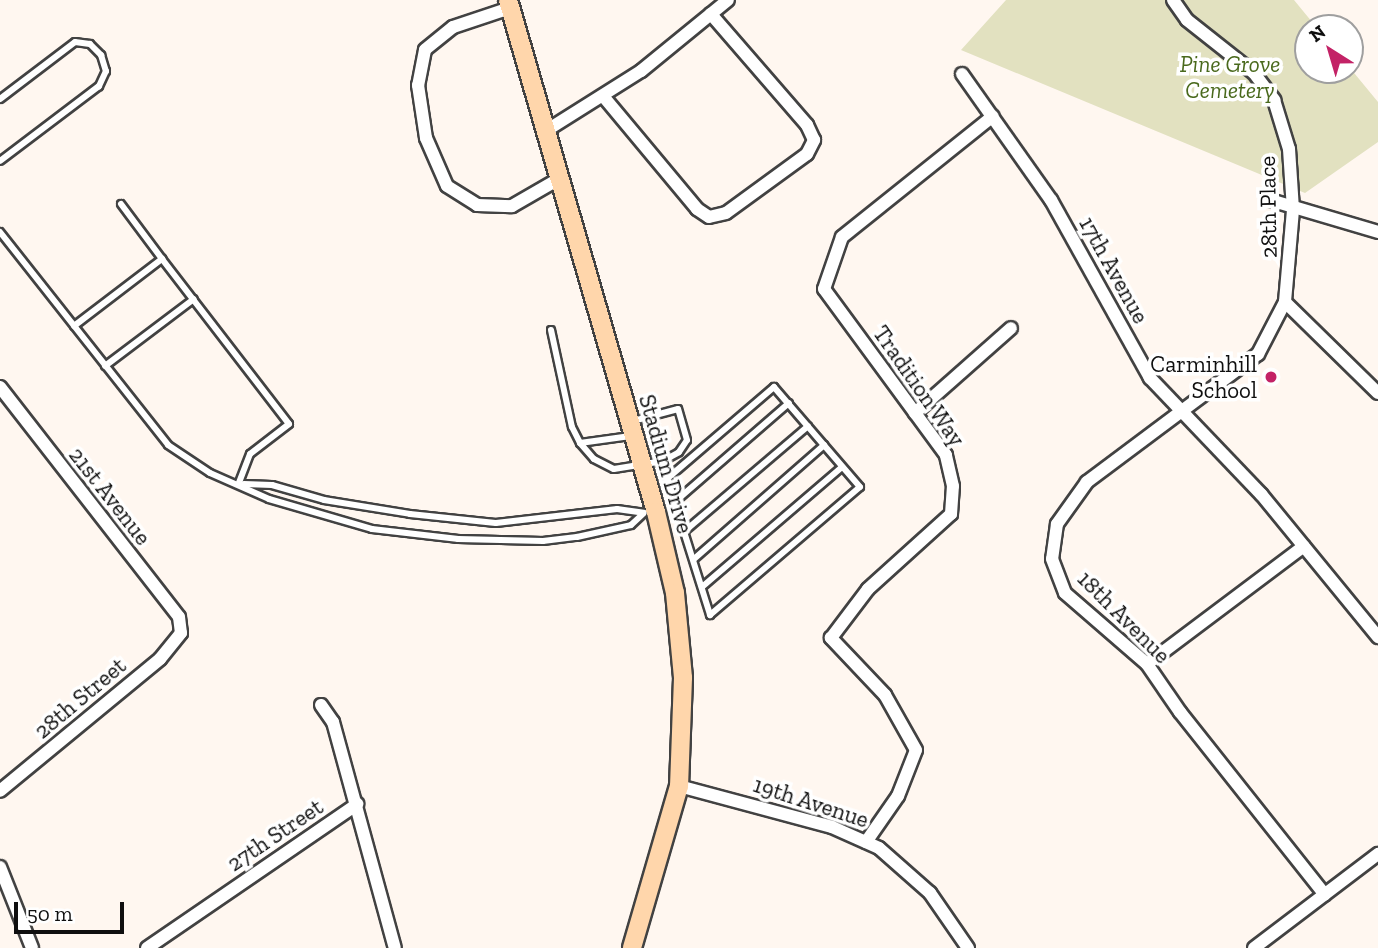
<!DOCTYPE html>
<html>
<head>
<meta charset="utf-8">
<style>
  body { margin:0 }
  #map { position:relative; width:1378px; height:948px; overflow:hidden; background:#fff7f0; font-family:"Zilla Slab",serif }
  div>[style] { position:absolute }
  .cemetery>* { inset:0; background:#e2e1c0 }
  .roads { filter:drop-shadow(2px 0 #424242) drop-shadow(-2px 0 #424242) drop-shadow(0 2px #424242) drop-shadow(0 -2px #424242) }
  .lane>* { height:6px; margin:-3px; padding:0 3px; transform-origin:3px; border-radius:3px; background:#fff }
  .street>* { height:12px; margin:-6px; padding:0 6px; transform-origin:6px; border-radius:6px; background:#fff }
  .secondary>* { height:18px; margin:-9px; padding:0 9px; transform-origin:9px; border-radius:9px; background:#ffd6ab }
  .dots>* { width:19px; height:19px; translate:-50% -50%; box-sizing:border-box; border:4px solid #fff; border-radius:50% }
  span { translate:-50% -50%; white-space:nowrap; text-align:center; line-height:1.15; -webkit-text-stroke:7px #fff; paint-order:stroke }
  .park-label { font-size:23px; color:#49691c; font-style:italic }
  .street-label { font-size:23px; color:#0f0f0f }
  .poi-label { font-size:23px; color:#0f0f0f }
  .right { translate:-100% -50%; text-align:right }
  .north { position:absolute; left:1294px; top:14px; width:70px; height:70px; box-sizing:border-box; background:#fff; border:2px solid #9f9f9f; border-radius:50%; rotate:323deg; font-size:19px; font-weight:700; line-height:28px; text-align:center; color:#0f0f0f }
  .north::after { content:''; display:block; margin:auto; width:24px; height:32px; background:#c32266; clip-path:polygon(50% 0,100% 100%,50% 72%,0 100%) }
  .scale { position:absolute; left:14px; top:902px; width:110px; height:32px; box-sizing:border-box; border:4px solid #0f0f0f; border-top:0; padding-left:9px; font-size:21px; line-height:24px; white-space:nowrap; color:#0f0f0f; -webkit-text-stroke:5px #fff; paint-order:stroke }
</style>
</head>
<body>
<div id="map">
  <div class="cemetery">
    <div style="clip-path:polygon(1006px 0,1294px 0,1317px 28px,1308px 28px,1308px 70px,1350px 68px,1378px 102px,1378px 142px,1305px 193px,961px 50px)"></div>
  </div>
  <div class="roads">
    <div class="lane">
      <div style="left:0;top:99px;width:94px;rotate:-37.2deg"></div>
      <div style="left:75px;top:42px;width:15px;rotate:8deg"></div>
      <div style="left:90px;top:44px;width:16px;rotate:45deg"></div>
      <div style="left:101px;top:55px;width:17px;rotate:73deg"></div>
      <div style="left:106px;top:71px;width:17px;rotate:115deg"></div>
      <div style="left:99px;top:86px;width:124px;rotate:142.9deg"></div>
      <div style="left:121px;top:204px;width:69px;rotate:53.3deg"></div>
      <div style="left:0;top:232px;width:271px;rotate:51.7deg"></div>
      <div style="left:168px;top:445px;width:50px;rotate:33.7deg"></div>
      <div style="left:210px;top:473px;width:64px;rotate:23.8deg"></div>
      <div style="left:269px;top:499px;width:107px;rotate:16.2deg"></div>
      <div style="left:372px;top:529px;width:87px;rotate:6.6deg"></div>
      <div style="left:458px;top:539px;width:85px;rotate:1.3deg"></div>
      <div style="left:543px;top:541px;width:34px;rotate:-7deg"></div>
      <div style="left:577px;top:537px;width:55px;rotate:-12.5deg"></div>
      <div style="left:631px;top:525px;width:16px;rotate:-43deg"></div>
      <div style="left:74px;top:326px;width:111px;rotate:-37.3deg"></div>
      <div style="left:162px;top:259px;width:208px;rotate:52.4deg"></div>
      <div style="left:289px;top:424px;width:49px;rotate:142.4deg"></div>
      <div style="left:250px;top:454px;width:31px;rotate:111deg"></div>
      <div style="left:551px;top:330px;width:99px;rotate:77.8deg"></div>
      <div style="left:572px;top:427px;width:18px;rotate:63deg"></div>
      <div style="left:580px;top:443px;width:51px;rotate:-7.8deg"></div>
      <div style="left:105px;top:366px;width:111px;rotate:-37deg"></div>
      <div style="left:652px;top:416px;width:57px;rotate:76.7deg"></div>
      <div style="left:665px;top:471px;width:151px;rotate:72.6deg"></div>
      <div style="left:710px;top:615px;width:197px;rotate:-40.5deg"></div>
      <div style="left:860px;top:487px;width:132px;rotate:-130.7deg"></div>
      <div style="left:774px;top:387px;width:140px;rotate:139.4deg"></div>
      <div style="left:580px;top:443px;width:21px;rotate:49deg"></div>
      <div style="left:594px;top:459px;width:22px;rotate:27deg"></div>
      <div style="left:614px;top:469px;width:50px;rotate:-9.3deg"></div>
      <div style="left:663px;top:461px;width:18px;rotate:-29deg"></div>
      <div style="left:679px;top:452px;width:14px;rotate:-56deg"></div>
      <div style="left:687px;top:440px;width:32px;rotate:-106deg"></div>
      <div style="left:678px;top:409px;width:47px;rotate:165.1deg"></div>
      <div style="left:244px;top:484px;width:28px;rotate:2deg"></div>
      <div style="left:272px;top:485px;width:54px;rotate:16.1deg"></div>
      <div style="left:324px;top:500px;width:87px;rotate:9.2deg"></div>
      <div style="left:410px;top:514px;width:86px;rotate:6deg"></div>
      <div style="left:496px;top:523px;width:122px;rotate:-6.6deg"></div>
      <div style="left:617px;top:509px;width:27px;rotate:8deg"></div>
      <div style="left:677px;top:500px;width:148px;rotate:-40.9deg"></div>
      <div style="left:686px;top:530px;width:160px;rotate:-40.4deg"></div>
      <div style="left:694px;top:559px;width:173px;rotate:-41.2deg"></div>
      <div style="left:702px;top:587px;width:184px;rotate:-40.6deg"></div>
    </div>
    <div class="street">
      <div style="left:1173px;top:0;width:24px;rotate:55deg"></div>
      <div style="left:1187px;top:20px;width:85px;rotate:38.3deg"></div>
      <div style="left:1254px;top:73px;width:34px;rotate:53deg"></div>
      <div style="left:1274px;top:100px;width:51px;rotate:73deg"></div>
      <div style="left:1289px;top:149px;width:61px;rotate:86.2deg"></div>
      <div style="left:1293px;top:210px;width:92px;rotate:95deg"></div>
      <div style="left:1285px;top:302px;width:59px;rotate:117.4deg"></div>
      <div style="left:1258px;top:354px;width:214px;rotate:143.2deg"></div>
      <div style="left:1087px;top:482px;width:52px;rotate:125.5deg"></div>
      <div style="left:1057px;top:524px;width:35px;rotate:98deg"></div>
      <div style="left:1052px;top:559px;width:36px;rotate:69deg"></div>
      <div style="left:1065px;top:593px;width:108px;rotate:40.9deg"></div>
      <div style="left:1147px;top:664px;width:58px;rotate:55.5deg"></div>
      <div style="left:1180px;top:712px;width:233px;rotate:51.6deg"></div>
      <div style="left:510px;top:8px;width:60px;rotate:161.6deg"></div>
      <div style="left:453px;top:27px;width:36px;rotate:141deg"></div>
      <div style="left:425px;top:50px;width:36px;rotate:101deg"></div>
      <div style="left:418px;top:85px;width:54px;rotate:81.4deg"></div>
      <div style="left:426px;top:138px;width:52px;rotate:66.4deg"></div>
      <div style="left:447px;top:186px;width:36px;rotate:32deg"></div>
      <div style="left:477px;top:205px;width:35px;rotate:2deg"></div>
      <div style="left:512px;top:206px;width:52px;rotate:-30deg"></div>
      <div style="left:962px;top:74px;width:154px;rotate:54.8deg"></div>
      <div style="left:1051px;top:200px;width:204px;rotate:60.9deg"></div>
      <div style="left:1150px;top:378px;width:161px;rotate:46.3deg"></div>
      <div style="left:1261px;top:494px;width:185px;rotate:50.7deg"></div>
      <div style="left:603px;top:96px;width:147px;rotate:50.2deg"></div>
      <div style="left:697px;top:209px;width:14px;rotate:34deg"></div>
      <div style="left:709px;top:217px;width:17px;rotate:-13deg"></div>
      <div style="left:726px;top:213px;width:100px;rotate:-36.1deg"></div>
      <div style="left:807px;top:154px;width:16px;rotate:-63deg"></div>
      <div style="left:814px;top:140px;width:17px;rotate:-115deg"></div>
      <div style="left:807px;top:125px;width:147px;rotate:-130.9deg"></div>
      <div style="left:544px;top:132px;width:115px;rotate:-32.2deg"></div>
      <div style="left:641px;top:71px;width:112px;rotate:-39.2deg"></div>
      <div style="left:1270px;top:200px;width:113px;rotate:16.5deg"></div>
      <div style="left:1285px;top:302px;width:130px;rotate:44.4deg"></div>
      <div style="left:0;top:387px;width:291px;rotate:52.1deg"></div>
      <div style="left:179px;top:617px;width:16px;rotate:83deg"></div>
      <div style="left:181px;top:633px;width:33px;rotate:129deg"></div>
      <div style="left:160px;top:659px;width:207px;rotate:140.5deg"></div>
      <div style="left:915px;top:413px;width:128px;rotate:-41.5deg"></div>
      <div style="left:1147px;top:664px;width:196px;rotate:-36.9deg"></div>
      <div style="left:321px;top:705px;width:21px;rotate:55deg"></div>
      <div style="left:333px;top:722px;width:234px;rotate:74.7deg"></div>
      <div style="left:679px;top:786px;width:158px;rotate:15deg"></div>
      <div style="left:832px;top:827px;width:51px;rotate:24.1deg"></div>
      <div style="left:879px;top:848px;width:68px;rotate:41.4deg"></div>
      <div style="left:930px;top:893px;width:67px;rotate:55.4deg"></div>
      <div style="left:866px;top:842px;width:56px;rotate:-55.2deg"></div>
      <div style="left:898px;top:796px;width:49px;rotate:-68.6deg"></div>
      <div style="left:916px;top:750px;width:63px;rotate:-119.4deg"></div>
      <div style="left:885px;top:695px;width:79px;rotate:-133.5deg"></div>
      <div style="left:831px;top:638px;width:61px;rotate:-52.9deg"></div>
      <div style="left:868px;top:589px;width:112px;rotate:-42.1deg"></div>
      <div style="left:951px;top:514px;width:28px;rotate:-86deg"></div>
      <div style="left:953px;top:486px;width:32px;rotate:-103deg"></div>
      <div style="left:946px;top:455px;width:206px;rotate:-126.3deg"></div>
      <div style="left:824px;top:289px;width:55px;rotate:-70.9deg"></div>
      <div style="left:842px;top:237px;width:193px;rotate:-38.7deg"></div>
      <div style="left:0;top:867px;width:87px;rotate:68.4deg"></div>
      <div style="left:147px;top:948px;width:255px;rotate:-34.4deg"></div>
      <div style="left:1254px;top:948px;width:156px;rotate:-37.2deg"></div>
    </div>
    <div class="secondary">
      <div style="left:508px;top:0;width:533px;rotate:73.88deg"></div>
      <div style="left:656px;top:512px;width:83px;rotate:76.8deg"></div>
      <div style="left:675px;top:593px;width:85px;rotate:84.6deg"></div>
      <div style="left:683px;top:678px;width:108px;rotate:92.1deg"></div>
      <div style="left:679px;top:786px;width:169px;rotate:106.2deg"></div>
    </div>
  </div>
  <div class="dots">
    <div style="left:1271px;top:377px;background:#c32266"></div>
  </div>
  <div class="park-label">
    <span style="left:1230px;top:77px">Pine Grove<br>Cemetery</span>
  </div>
  <div class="street-label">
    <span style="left:1268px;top:207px;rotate:-91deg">28th Place</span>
    <span style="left:1114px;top:270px;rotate:61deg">17th Avenue</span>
    <span style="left:919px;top:386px;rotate:55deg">Tradition Way</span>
    <span style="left:666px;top:464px;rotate:74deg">Stadium Drive</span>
    <span style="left:110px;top:496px;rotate:52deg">21st Avenue</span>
    <span style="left:1124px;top:617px;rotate:45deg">18th Avenue</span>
    <span style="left:80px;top:698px;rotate:-40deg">28th Street</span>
    <span style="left:811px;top:802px;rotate:18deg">19th Avenue</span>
    <span style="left:275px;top:835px;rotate:-34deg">27th Street</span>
  </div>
  <div class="poi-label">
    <span class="right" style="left:1257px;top:377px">Carminhill<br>School</span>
  </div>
  <div class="north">N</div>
  <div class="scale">50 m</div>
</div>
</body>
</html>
